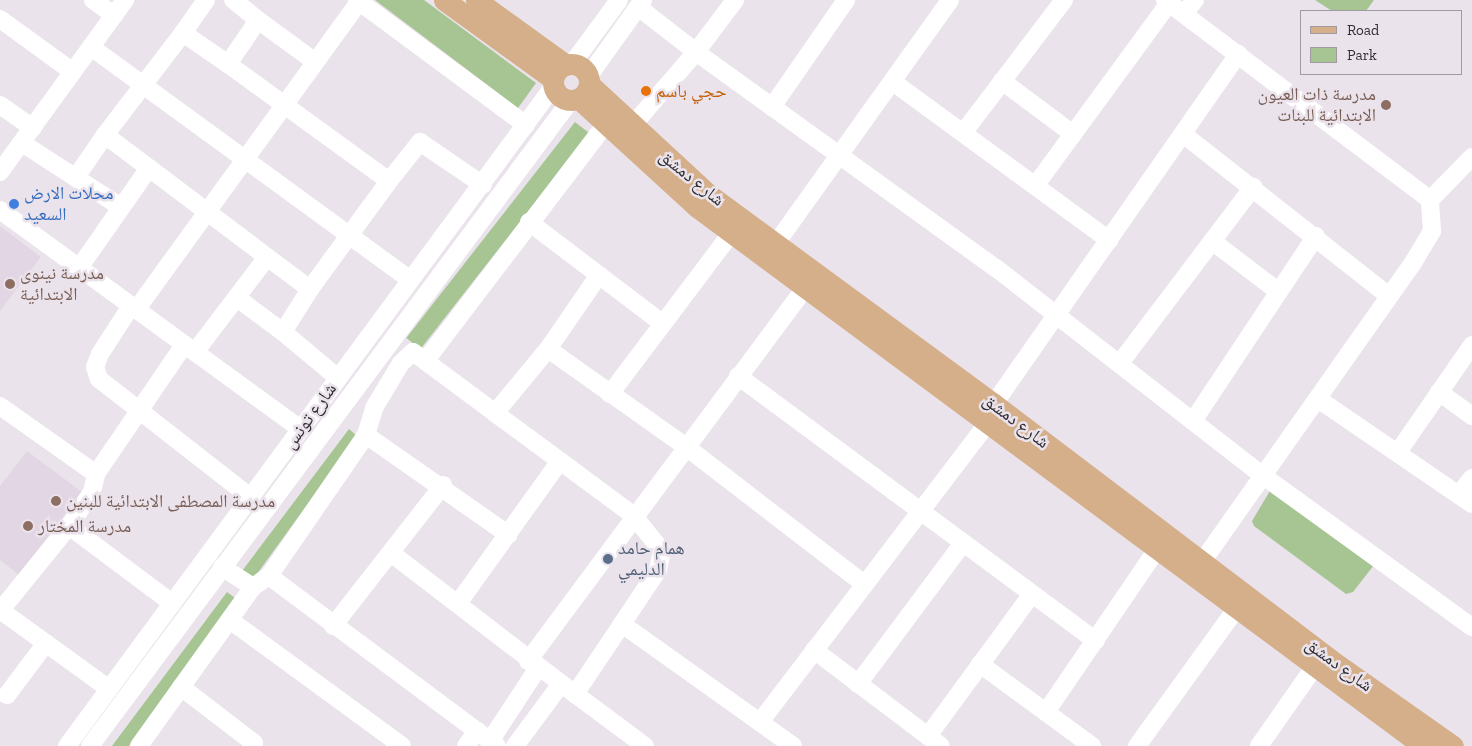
<!DOCTYPE html>
<html>
<head>
<meta charset="utf-8">
<style>
  body { margin:0 }
  #map { position:relative; width:1472px; height:746px; overflow:hidden; background:#ebe3ec; font-family:"Zilla Slab","Noto Naskh Arabic",serif }
  div>[style] { position:absolute }
  .built>* { inset:0; background:#e2d6e4 }
  .green>* { inset:0; background:#a6c592; transform-origin:0 0 }
  .minor>* { height:18px; margin:-9px; padding:0 9px; transform-origin:9px; border-radius:9px; background:#fff }
  .major>* { height:21px; margin:-10.5px; padding:0 10.5px; transform-origin:10.5px; border-radius:10.5px; background:#d5af89 }
  .major>.ring { margin:-10.5px; padding:0; box-sizing:content-box; background:none; border:21px solid #d5af89; border-radius:50% }
  .dots>* { width:14px; height:14px; translate:-50% -50%; box-sizing:border-box; border:2px solid #ebe3ec; border-radius:50% }
  span { translate:-50% -50%; white-space:nowrap; text-align:center; line-height:1.15; -webkit-text-stroke:5px #ebe3ec; paint-order:stroke }
  .food-label { font-size:18px; color:#c56008 }
  .left { translate:0 -50%; text-align:left }
  .education-label { font-size:18px; color:#785e54 }
  .right { translate:-100% -50%; text-align:right }
  .street-label { font-size:18px; color:#302e31 }
  .shop-label { font-size:18px; color:#366cbe }
  .service-label { font-size:18px; color:#4e5e75 }
  .legend { position:absolute; left:1300px; top:10px; width:162px; height:65px; box-sizing:border-box; background:#ebe3ec; border:1px solid #a09ba1; margin:0; padding:6px 9px; list-style:none; font-size:15px; color:#302e31 }
  .legend li { display:flex; align-items:center; gap:10px; height:25px }
  .legend b { width:25px; border:1px solid #a09ba1 }
</style>
</head>
<body>
<div id="map">
  <div class="built">
    <div style="clip-path:polygon(0 226px,41px 257px,0 311px)"></div>
    <div style="clip-path:polygon(27px 451px,82px 492px,19px 575px,0 560px,0 486px)"></div>
  </div>
  <div class="green">
    <div style="clip-path:polygon(375px 0,424px 0,536px 83px,518px 108px)"></div>
    <div style="clip-path:polygon(1315px 0,1374px 0,1366px 11px,1332px 11px)"></div>
    <div style="left:575px;top:122px;width:18px;height:274px;rotate:38deg"></div>
    <div style="clip-path:polygon(349px 429px,357px 436px,254px 578px,242px 571px)"></div>
    <div style="clip-path:polygon(1271px 489px,1374px 565px,1353px 592px,1346px 594px,1254px 526px,1252px 521px)"></div>
    <div style="clip-path:polygon(227px 592px,235px 598px,129px 746px,112px 746px)"></div>
  </div>
  <div class="minor">
    <div style="left:93px;top:0;width:26px;rotate:36deg"></div>
    <div style="left:357px;top:0;width:210px;rotate:36.5deg"></div>
    <div style="left:1165px;top:0;width:332px;rotate:37deg"></div>
    <div style="left:1430px;top:200px;width:60px;rotate:-45.7deg"></div>
    <div style="left:638px;top:7px;width:73px;rotate:37.8deg"></div>
    <div style="left:696px;top:52px;width:65px;rotate:-53.1deg"></div>
    <div style="left:1184px;top:14px;width:18px;rotate:-52deg"></div>
    <div style="left:0;top:19px;width:90px;rotate:36deg"></div>
    <div style="left:258px;top:20px;width:69px;rotate:36.2deg"></div>
    <div style="left:183px;top:33px;width:40px;rotate:-55.1deg"></div>
    <div style="left:91px;top:47px;width:395px;rotate:36.1deg"></div>
    <div style="left:228px;top:64px;width:199px;rotate:36deg"></div>
    <div style="left:389px;top:181px;width:50px;rotate:-51.5deg"></div>
    <div style="left:420px;top:142px;width:76px;rotate:34.3deg"></div>
    <div style="left:572px;top:64px;width:79px;rotate:-53.7deg"></div>
    <div style="left:588px;top:77px;width:95px;rotate:-54.5deg"></div>
    <div style="left:1002px;top:81px;width:89px;rotate:36.7deg"></div>
    <div style="left:893px;top:82px;width:268px;rotate:36.2deg"></div>
    <div style="left:0;top:105px;width:40px;rotate:34.9deg"></div>
    <div style="left:772px;top:107px;width:130px;rotate:-55.3deg"></div>
    <div style="left:632px;top:126px;width:98px;rotate:-49.1deg"></div>
    <div style="left:696px;top:52px;width:370px;rotate:35.8deg"></div>
    <div style="left:996px;top:268px;width:337px;rotate:37.9deg"></div>
    <div style="left:1262px;top:475px;width:259px;rotate:35.9deg"></div>
    <div style="left:963px;top:133px;width:167px;rotate:-52.8deg"></div>
    <div style="left:1183px;top:134px;width:262px;rotate:38.2deg"></div>
    <div style="left:105px;top:135px;width:128px;rotate:-52.6deg"></div>
    <div style="left:183px;top:33px;width:55px;rotate:34.6deg"></div>
    <div style="left:228px;top:64px;width:53px;rotate:-55.7deg"></div>
    <div style="left:258px;top:20px;width:32px;rotate:-141deg"></div>
    <div style="left:22px;top:143px;width:118px;rotate:32.9deg"></div>
    <div style="left:149px;top:168px;width:148px;rotate:37deg"></div>
    <div style="left:0;top:172px;width:213px;rotate:-54deg"></div>
    <div style="left:76px;top:177px;width:51px;rotate:-55.4deg"></div>
    <div style="left:105px;top:135px;width:55px;rotate:36.9deg"></div>
    <div style="left:149px;top:168px;width:122px;rotate:125deg"></div>
    <div style="left:1035px;top:186px;width:227px;rotate:-53.8deg"></div>
    <div style="left:0;top:210px;width:371px;rotate:36.1deg"></div>
    <div style="left:529px;top:222px;width:167px;rotate:37.2deg"></div>
    <div style="left:1212px;top:241px;width:84px;rotate:37.3deg"></div>
    <div style="left:777px;top:242px;width:297px;rotate:-54.4deg"></div>
    <div style="left:310px;top:289px;width:134px;rotate:-53.8deg"></div>
    <div style="left:237px;top:298px;width:57px;rotate:36.5deg"></div>
    <div style="left:131px;top:306px;width:57px;rotate:122.9deg"></div>
    <div style="left:100px;top:354px;width:14px;rotate:111deg"></div>
    <div style="left:95px;top:367px;width:13px;rotate:72deg"></div>
    <div style="left:99px;top:379px;width:192px;rotate:38deg"></div>
    <div style="left:136px;top:310px;width:380px;rotate:-54.1deg"></div>
    <div style="left:548px;top:349px;width:90px;rotate:-55.4deg"></div>
    <div style="left:195px;top:352px;width:119px;rotate:-52.8deg"></div>
    <div style="left:267px;top:257px;width:54px;rotate:36.7deg"></div>
    <div style="left:310px;top:289px;width:51px;rotate:122.1deg"></div>
    <div style="left:283px;top:332px;width:72px;rotate:39.9deg"></div>
    <div style="left:426px;top:360px;width:295px;rotate:-52.7deg"></div>
    <div style="left:1120px;top:363px;width:221px;rotate:-52.9deg"></div>
    <div style="left:738px;top:376px;width:445px;rotate:36.5deg"></div>
    <div style="left:1439px;top:392px;width:41px;rotate:36deg"></div>
    <div style="left:610px;top:394px;width:203px;rotate:-53deg"></div>
    <div style="left:1318px;top:399px;width:186px;rotate:34.3deg"></div>
    <div style="left:994px;top:404px;width:427px;rotate:-55.1deg"></div>
    <div style="left:0;top:406px;width:118px;rotate:35.3deg"></div>
    <div style="left:96px;top:474px;width:156px;rotate:-55.7deg"></div>
    <div style="left:1193px;top:421px;width:222px;rotate:-56.4deg"></div>
    <div style="left:366px;top:435px;width:174px;rotate:35deg"></div>
    <div style="left:1398px;top:452px;width:130px;rotate:-55.3deg"></div>
    <div style="left:560px;top:461px;width:91px;rotate:36.5deg"></div>
    <div style="left:633px;top:515px;width:46px;rotate:51.1deg"></div>
    <div style="left:662px;top:551px;width:19px;rotate:102deg"></div>
    <div style="left:658px;top:570px;width:65px;rotate:123.7deg"></div>
    <div style="left:1459px;top:495px;width:21px;rotate:-53deg"></div>
    <div style="left:69px;top:526px;width:129px;rotate:36.8deg"></div>
    <div style="left:391px;top:553px;width:232px;rotate:37.5deg"></div>
    <div style="left:575px;top:694px;width:84px;rotate:-56.1deg"></div>
    <div style="left:622px;top:624px;width:210px;rotate:35.5deg"></div>
    <div style="left:1202px;top:562px;width:368px;rotate:-54.8deg"></div>
    <div style="left:1414px;top:261px;width:35px;rotate:-59deg"></div>
    <div style="left:1432px;top:231px;width:31px;rotate:-94deg"></div>
    <div style="left:222px;top:567px;width:37px;rotate:33deg"></div>
    <div style="left:459px;top:602px;width:173px;rotate:-54.4deg"></div>
    <div style="left:560px;top:461px;width:81px;rotate:-143.6deg"></div>
    <div style="left:0;top:610px;width:135px;rotate:35.9deg"></div>
    <div style="left:0;top:611px;width:109px;rotate:-50.9deg"></div>
    <div style="left:69px;top:526px;width:41px;rotate:-55.9deg"></div>
    <div style="left:92px;top:492px;width:18px;rotate:-77deg"></div>
    <div style="left:230px;top:620px;width:213px;rotate:36.2deg"></div>
    <div style="left:333px;top:626px;width:179px;rotate:-52deg"></div>
    <div style="left:814px;top:650px;width:159px;rotate:37.1deg"></div>
    <div style="left:528px;top:661px;width:465px;rotate:-53.4deg"></div>
    <div style="left:980px;top:664px;width:139px;rotate:36.2deg"></div>
    <div style="left:858px;top:684px;width:176px;rotate:-53.3deg"></div>
    <div style="left:181px;top:687px;width:92px;rotate:37.5deg"></div>
    <div style="left:254px;top:743px;width:4px;rotate:124deg"></div>
    <div style="left:575px;top:694px;width:87px;rotate:36.6deg"></div>
    <div style="left:7px;top:695px;width:65px;rotate:-53.1deg"></div>
    <div style="left:1046px;top:712px;width:197px;rotate:-55.7deg"></div>
    <div style="left:760px;top:722px;width:376px;rotate:-52.7deg"></div>
    <div style="left:928px;top:736px;width:176px;rotate:-53.8deg"></div>
    <div style="left:490px;top:741px;width:87px;rotate:-56.7deg"></div>
    <div style="left:67px;top:746px;width:819px;rotate:-53.59deg"></div>
    <div style="left:90px;top:746px;width:804px;rotate:-53.34deg"></div>
    <div style="left:139px;top:746px;width:196px;rotate:-54.4deg"></div>
    <div style="left:253px;top:587px;width:19px;rotate:-35deg"></div>
    <div style="left:466px;top:746px;width:19px;rotate:-54deg"></div>
    <div style="left:497px;top:746px;width:284px;rotate:-143.3deg"></div>
    <div style="left:269px;top:576px;width:171px;rotate:-55.5deg"></div>
    <div style="left:366px;top:435px;width:28px;rotate:-73deg"></div>
    <div style="left:374px;top:408px;width:52px;rotate:-59deg"></div>
    <div style="left:401px;top:363px;width:16px;rotate:-43deg"></div>
    <div style="left:413px;top:352px;width:102px;rotate:36.6deg"></div>
    <div style="left:495px;top:413px;width:83px;rotate:-50.4deg"></div>
    <div style="left:548px;top:349px;width:168px;rotate:35.3deg"></div>
    <div style="left:685px;top:446px;width:225px;rotate:37.6deg"></div>
    <div style="left:515px;top:746px;width:77px;rotate:-53.4deg"></div>
    <div style="left:1137px;top:746px;width:170px;rotate:-54.1deg"></div>
    <div style="left:1259px;top:746px;width:98px;rotate:-55deg"></div>
  </div>
  <div class="major">
    <div style="left:444px;top:0;width:135px;rotate:35.9deg"></div>
    <div style="left:476px;top:0;width:111px;rotate:35.8deg"></div>
    <div class="ring" style="left:553px;top:64px;width:15px;height:15px"></div>
    <div style="left:589px;top:84px;width:162px;rotate:42.7deg"></div>
    <div style="left:708px;top:194px;width:355px;rotate:36.3deg"></div>
    <div style="left:994px;top:404px;width:423px;rotate:37.2deg"></div>
    <div style="left:1331px;top:660px;width:149px;rotate:35.2deg"></div>
    <div style="left:579px;top:99px;width:160px;rotate:42.5deg"></div>
    <div style="left:697px;top:207px;width:904px;rotate:36.59deg"></div>
  </div>
  <div class="dots">
    <div style="left:646px;top:91px;background:#e8710a"></div>
    <div style="left:1386px;top:105px;background:#8d6e63"></div>
    <div style="left:14px;top:204px;background:#3f7fe0"></div>
    <div style="left:10px;top:284px;background:#8d6e63"></div>
    <div style="left:56px;top:501px;background:#8d6e63"></div>
    <div style="left:28px;top:526px;background:#8d6e63"></div>
    <div style="left:608px;top:559px;background:#5c6f8a"></div>
  </div>
  <div class="food-label">
    <span class="left" style="left:656px;top:91px">حجي باسم</span>
  </div>
  <div class="education-label">
    <span class="right" style="left:1376px;top:105px">مدرسة ذات العيون<br>الابتدائية للبنات</span>
    <span class="left" style="left:20px;top:284px">مدرسة نينوى<br>الابتدائية</span>
    <span class="left" style="left:66px;top:501px">مدرسة المصطفى الابتدائية للبنين</span>
    <span class="left" style="left:38px;top:526px">مدرسة المختار</span>
  </div>
  <div class="street-label">
    <span style="left:692px;top:178px;rotate:39deg">شارع دمشق</span>
    <span style="left:310px;top:416px;rotate:-54deg">شارع تونس</span>
    <span style="left:1016px;top:421px;rotate:37deg">شارع دمشق</span>
    <span style="left:1339px;top:665px;rotate:36deg">شارع دمشق</span>
  </div>
  <div class="shop-label">
    <span class="left" style="left:24px;top:204px">محلات الارض<br>السعيد</span>
  </div>
  <div class="service-label">
    <span class="left" style="left:618px;top:559px">همام حامد<br>الدليمي</span>
  </div>
  <ul class="legend">
  <li><b style="height:6px;background:#d5af89"></b>Road</li>
  <li><b style="height:14px;background:#a6c592"></b>Park</li>
  </ul>
</div>
</body>
</html>
